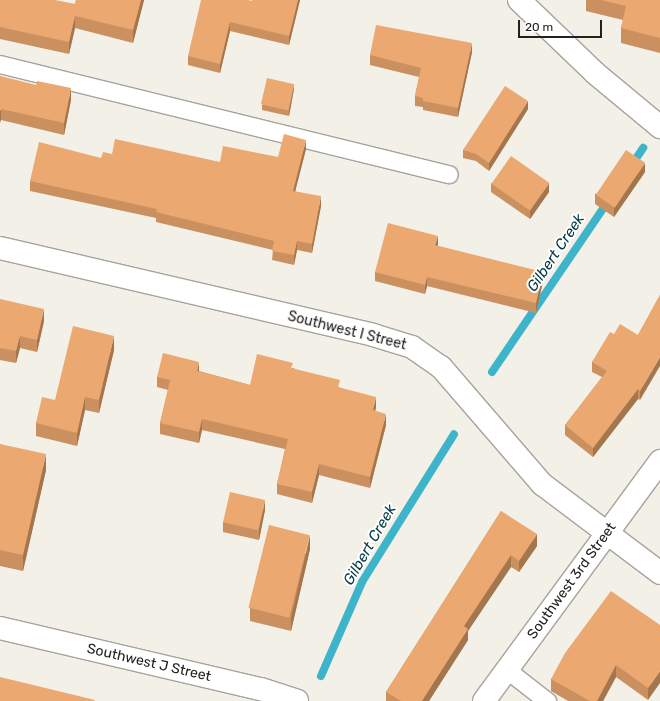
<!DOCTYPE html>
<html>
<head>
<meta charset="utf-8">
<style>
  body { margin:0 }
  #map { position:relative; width:660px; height:701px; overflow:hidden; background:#f2f0e7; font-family:Rubik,sans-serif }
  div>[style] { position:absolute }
  .stream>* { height:8px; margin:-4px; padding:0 4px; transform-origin:4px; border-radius:4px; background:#3eb4ca }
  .roads { filter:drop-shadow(1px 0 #a6a49c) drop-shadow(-1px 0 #a6a49c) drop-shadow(0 1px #a6a49c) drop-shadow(0 -1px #a6a49c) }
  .service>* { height:17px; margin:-8.5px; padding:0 8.5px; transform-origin:8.5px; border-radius:8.5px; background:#fff }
  .minor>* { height:22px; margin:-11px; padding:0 11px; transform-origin:11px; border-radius:11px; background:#fff }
  .wall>* { inset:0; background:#ca9060 }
  .shaded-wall>* { inset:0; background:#a4764e }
  .building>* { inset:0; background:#eba870; transform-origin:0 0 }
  span { translate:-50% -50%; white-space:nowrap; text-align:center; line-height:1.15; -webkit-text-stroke:4px #fff; paint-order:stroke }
  .street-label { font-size:14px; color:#22211e }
  .water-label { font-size:15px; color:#033b44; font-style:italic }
  .scale { position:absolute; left:518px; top:20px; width:84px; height:18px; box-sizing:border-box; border:2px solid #22211e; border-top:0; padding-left:5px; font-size:12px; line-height:14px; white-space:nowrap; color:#22211e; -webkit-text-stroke:3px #fff; paint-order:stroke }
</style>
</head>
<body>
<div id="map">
  <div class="stream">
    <div style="left:631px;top:166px;width:22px;rotate:-56deg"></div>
    <div style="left:492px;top:372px;width:207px;rotate:-55.8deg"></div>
    <div style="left:321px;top:676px;width:103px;rotate:-66.4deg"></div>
    <div style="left:362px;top:582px;width:174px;rotate:-58.1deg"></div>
  </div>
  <div class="roads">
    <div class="service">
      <div style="left:0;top:64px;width:462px;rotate:13.8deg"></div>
      <div style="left:507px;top:670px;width:51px;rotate:37.8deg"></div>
    </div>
    <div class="minor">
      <div style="left:519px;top:0;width:105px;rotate:43.8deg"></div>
      <div style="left:595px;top:73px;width:85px;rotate:39.7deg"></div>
      <div style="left:0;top:248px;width:383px;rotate:13.1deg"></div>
      <div style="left:373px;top:335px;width:41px;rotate:17.1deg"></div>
      <div style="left:412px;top:347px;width:35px;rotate:35deg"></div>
      <div style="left:441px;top:367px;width:155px;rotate:49.2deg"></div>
      <div style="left:542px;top:484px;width:148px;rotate:37deg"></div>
      <div style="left:0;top:628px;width:268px;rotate:13.2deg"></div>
      <div style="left:261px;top:689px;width:38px;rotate:18deg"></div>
      <div style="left:484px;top:701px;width:298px;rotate:-53.7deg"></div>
    </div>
  </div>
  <div class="wall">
    <div style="clip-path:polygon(0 0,75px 4px,76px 0,144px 0,133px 43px,75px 28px,69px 54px,0 39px)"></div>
    <div style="clip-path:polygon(300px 0,289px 45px,230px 31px,220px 73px,188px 65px,188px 56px,252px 1px)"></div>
    <div style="clip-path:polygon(586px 0,660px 0,660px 53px,621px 43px,621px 28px,623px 20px,586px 11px)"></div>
    <div style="clip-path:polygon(472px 52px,458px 117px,423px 110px,423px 107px,415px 106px,415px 96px,419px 77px,370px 65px,370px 55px)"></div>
    <div style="clip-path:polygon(0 76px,71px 100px,64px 135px,1px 120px)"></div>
    <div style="clip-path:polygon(294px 89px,289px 116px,262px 110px,262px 105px)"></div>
    <div style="clip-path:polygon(528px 109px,489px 171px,476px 161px,463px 158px,463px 150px)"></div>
    <div style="clip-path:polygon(306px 149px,295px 191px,321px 206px,312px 253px,297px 250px,294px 265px,272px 260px,273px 250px,156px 222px,156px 218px,30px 191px,30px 181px,101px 158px,112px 154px,220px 162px,278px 157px)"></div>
    <div style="clip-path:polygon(645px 172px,614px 217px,595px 204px,595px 194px)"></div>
    <div style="clip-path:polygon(491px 183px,549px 192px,530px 219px,491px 192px)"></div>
    <div style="clip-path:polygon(375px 272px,543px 281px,536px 313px,427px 286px,425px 294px,375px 281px)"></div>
    <div style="clip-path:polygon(660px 295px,640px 400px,638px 399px,593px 457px,565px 435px,565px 425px,602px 377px,592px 372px,592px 362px,614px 334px,638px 335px)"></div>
    <div style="clip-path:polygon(0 299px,44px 321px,37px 352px,20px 348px,16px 363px,0 360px)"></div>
    <div style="clip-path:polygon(114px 350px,99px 413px,85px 410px,77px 446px,36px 436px,36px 423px,55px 400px)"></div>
    <div style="clip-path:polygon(293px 368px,340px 388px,376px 407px,375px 411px,386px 425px,370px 488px,319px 475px,312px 503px,277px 494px,277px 484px,285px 449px,202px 430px,199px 443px,160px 434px,160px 423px,168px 390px,157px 387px,157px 377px,199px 371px,250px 385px)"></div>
    <div style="clip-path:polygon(0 444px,46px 470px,23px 571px,0 566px)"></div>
    <div style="clip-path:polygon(265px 510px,259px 540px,223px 532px,223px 522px)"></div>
    <div style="clip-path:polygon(501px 511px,537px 546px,519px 572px,511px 567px,468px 631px,468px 640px,429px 701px,386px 701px,386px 692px)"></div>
    <div style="clip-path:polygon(310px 549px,291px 631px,250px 621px,250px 608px)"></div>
    <div style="clip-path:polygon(660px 625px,648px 700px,616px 677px,603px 701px,568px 701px,551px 691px,551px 679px)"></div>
  </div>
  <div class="shaded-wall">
    <div style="clip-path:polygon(141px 0,144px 0,133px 43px,133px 30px)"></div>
    <div style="clip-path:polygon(298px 0,300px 0,289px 45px,289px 36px)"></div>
    <div style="clip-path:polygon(75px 16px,75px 28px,69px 54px,69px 42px)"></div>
    <div style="clip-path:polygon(230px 22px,230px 31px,220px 73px,220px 64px)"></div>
    <div style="clip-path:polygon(472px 43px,472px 52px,458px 117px,458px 108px)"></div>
    <div style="clip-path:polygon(294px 84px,294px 89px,289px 116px,289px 111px)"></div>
    <div style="clip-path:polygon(71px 88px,71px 100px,64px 135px,64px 123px)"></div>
    <div style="clip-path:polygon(528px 101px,528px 109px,489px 171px,489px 163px)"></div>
    <div style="clip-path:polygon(1px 109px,1px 120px,0 123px,0 111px)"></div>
    <div style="clip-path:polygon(306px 140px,306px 149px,293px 200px,293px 191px)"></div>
    <div style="clip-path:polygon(645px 163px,645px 172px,614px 217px,614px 207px)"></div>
    <div style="clip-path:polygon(549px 183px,549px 192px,530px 219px,530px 210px)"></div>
    <div style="clip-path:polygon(321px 196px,321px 206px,312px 253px,312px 244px)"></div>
    <div style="clip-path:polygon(438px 236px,438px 245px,435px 255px,435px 245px)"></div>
    <div style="clip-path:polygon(297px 241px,297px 250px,294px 265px,294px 255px)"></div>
    <div style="clip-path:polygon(543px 272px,543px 281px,536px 313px,536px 303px)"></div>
    <div style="clip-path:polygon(427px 277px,427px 286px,425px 294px,425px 285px)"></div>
    <div style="clip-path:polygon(44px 309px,44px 321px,37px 352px,37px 340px)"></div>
    <div style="clip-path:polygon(20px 336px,20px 348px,16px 363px,16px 351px)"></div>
    <div style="clip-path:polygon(114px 336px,114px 350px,99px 413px,99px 400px)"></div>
    <div style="clip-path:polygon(660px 357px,660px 366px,640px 400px,640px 391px)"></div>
    <div style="clip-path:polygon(199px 362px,199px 372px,197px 371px)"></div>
    <div style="clip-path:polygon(638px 389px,638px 399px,593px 457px,593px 448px)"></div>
    <div style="clip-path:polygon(85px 397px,85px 410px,77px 446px,77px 433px)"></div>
    <div style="clip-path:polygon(376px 397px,376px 407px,373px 421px,373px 410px)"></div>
    <div style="clip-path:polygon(386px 414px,386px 425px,370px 488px,370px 477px)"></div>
    <div style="clip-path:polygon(202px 419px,202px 430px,199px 443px,199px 432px)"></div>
    <div style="clip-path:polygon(46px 454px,46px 470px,23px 571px,23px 555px)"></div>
    <div style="clip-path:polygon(319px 464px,319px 475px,312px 503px,312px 492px)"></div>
    <div style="clip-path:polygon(265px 500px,265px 510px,259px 540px,259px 530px)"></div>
    <div style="clip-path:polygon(537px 534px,537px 546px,519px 572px,519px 561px)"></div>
    <div style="clip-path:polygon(310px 535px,310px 549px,291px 631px,291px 618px)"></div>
    <div style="clip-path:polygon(511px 555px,511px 567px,468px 631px,468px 640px,429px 701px,422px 701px,464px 626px)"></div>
    <div style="clip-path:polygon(616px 665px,616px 677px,603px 701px,597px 701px)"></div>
    <div style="clip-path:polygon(660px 671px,660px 683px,648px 700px,648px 688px)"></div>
  </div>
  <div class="building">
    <div style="clip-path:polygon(0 0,55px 0,75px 4px,76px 0,141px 0,133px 30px,75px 16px,69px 42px,0 27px)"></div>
    <div style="clip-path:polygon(201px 0,248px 0,252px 1px,252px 0,298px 0,289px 36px,230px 22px,220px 64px,188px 56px)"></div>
    <div style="clip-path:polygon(601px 0,660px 0,660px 38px,621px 28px,626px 6px)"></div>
    <div style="clip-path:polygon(376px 25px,472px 43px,458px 108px,423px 101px,423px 98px,415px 96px,421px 68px,370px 55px)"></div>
    <div style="clip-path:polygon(0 76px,36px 85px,37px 81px,71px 88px,64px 123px,1px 109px,0 111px)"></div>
    <div style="left:267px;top:78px;width:28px;height:27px;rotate:13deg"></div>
    <div style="clip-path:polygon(505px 86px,528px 101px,489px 163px,476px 154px,463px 150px)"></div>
    <div style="clip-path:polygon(284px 134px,306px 140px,293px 191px,321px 196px,312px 244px,297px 241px,294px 255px,272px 251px,274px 241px,156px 212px,157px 209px,30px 181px,39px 142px,101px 158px,103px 152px,112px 154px,115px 139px,220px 162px,223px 146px,278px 157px)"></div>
    <div style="left:626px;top:150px;width:23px;height:54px;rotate:34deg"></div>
    <div style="left:511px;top:156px;width:47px;height:34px;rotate:35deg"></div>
    <div style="clip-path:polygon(388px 223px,438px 236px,435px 245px,543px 272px,536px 303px,427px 277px,425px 285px,375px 272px)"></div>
    <div style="clip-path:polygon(660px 295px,660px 357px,640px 391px,638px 389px,593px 448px,565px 425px,607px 371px,592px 362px,610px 332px,614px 334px,620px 324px,638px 335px)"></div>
    <div style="clip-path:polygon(0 299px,44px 309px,37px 340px,20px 336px,16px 351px,0 348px)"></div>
    <div style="clip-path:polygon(73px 326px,114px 336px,99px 400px,85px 397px,77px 433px,36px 423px,42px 397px,55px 400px)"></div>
    <div style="clip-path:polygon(163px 353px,199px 362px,197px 371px,250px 385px,257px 354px,293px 363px,291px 368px,340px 380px,338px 387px,376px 397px,373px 410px,386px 414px,370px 477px,319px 464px,312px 492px,277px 484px,288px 439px,202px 419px,199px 432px,160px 423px,170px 380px,157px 377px)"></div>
    <div style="clip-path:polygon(0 444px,46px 454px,23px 555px,0 550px)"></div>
    <div style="left:230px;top:492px;width:36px;height:31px;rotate:13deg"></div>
    <div style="clip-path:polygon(501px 511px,537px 534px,519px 561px,511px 555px,464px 626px,468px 629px,422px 701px,401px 701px,386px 692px)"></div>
    <div style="left:269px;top:525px;width:42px;height:85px;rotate:14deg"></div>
    <div style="clip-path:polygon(611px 591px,660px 625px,660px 671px,648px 688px,616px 665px,597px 701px,590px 701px,551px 679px,565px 653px)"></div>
    <div style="clip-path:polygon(0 677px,95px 700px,94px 701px,0 701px)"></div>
  </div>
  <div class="street-label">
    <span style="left:347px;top:331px;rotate:14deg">Southwest I Street</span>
    <span style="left:572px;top:581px;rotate:-54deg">Southwest 3rd Street</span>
    <span style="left:149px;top:663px;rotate:13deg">Southwest J Street</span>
  </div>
  <div class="water-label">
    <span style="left:556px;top:253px;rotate:-56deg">Gilbert Creek</span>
    <span style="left:370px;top:545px;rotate:-60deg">Gilbert Creek</span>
  </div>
  <div class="scale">20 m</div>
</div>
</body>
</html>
